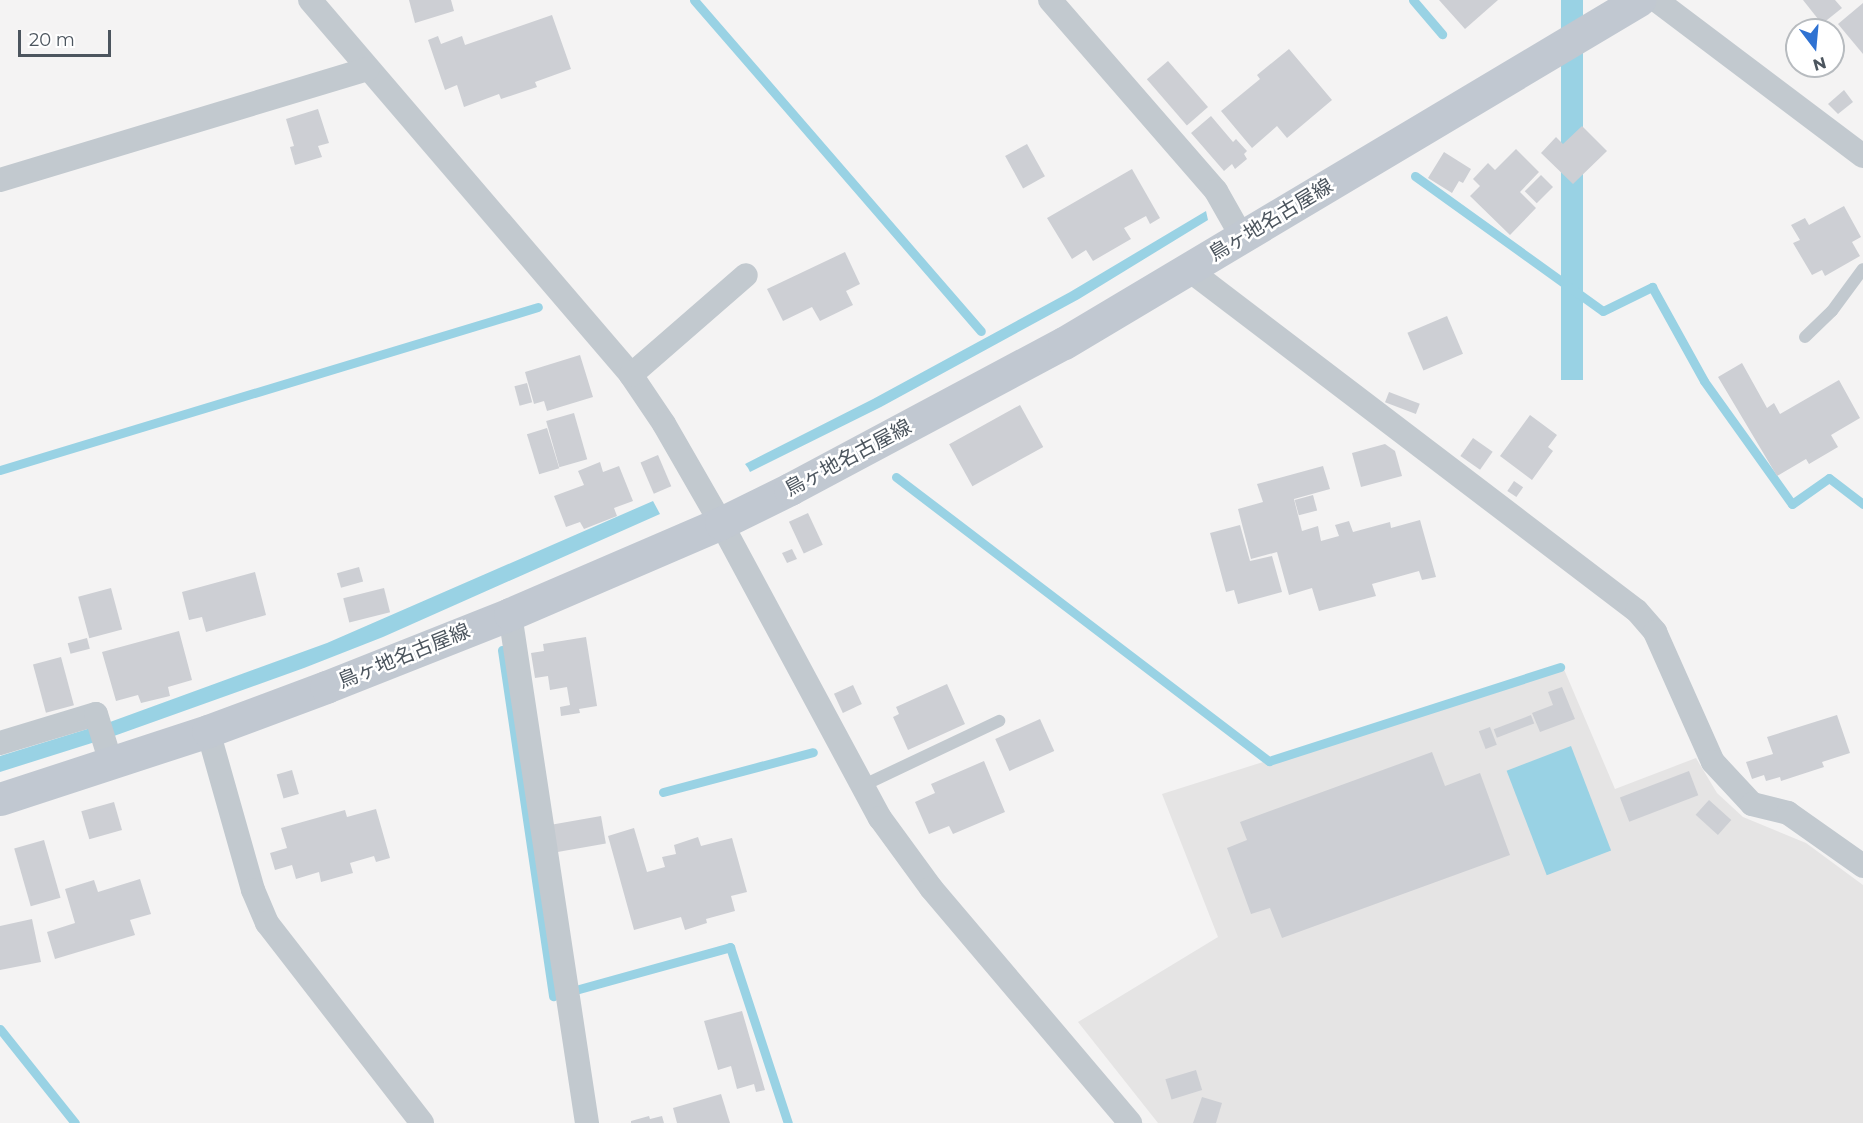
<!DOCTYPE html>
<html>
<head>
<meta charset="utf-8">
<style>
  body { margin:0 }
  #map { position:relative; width:1863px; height:1123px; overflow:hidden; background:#f4f3f3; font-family:Montserrat,"Noto Sans JP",sans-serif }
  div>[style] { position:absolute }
  .education>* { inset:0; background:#e5e4e4 }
  .water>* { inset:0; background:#99d2e4; transform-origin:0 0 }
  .stream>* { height:9px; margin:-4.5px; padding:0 4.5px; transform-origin:4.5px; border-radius:4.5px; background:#99d2e4 }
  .building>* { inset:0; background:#cdcfd4; transform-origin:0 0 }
  .service>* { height:12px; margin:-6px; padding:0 6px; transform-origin:6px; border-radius:6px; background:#c2c9cf }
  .minor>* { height:24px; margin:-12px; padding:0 12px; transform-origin:12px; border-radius:12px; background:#c2c9cf }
  .secondary>* { height:33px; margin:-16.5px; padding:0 16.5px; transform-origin:16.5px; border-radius:16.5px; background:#c1c8d1 }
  span { translate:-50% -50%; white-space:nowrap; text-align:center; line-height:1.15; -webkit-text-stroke:5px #fff; paint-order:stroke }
  .street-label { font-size:20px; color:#4c555e }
  .north { position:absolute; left:1785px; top:18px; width:60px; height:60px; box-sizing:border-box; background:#fff; border:2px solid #b7bbbf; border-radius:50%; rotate:164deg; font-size:16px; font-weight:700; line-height:24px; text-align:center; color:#4c555e }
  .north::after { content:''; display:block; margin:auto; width:21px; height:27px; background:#2f72d2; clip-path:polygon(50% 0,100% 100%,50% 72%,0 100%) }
  .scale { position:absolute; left:18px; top:30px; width:93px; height:27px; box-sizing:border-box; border:3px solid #4c555e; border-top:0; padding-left:8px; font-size:18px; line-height:21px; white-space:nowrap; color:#4c555e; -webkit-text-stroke:4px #fff; paint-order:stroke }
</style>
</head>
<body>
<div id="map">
  <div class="education">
    <div style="clip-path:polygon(1563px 667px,1615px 789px,1696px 758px,1717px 793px,1743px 817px,1806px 843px,1863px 885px,1863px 1123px,1158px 1123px,1078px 1022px,1218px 937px,1162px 794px)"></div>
  </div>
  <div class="water">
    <div style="left:1561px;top:0;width:22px;height:380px"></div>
    <div style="clip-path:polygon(1206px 211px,1208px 220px,1079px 299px,881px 407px,750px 472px,748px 468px,745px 464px,873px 399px,1070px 292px)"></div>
    <div style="clip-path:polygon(653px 501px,660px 514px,383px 637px,304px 668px,114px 736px,0 772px,0 756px,110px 722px,327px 643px)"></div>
    <div style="left:1571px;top:746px;width:112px;height:69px;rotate:69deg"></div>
  </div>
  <div class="stream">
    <div style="left:694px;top:0;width:438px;rotate:49.1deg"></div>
    <div style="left:1413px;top:0;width:45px;rotate:49.5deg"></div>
    <div style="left:1415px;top:176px;width:231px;rotate:35.7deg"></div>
    <div style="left:1603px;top:311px;width:55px;rotate:-26.1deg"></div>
    <div style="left:1652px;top:287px;width:107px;rotate:61deg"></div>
    <div style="left:1704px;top:381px;width:151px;rotate:54.4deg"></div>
    <div style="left:1792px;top:504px;width:45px;rotate:-35.1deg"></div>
    <div style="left:1829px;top:478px;width:43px;rotate:37.4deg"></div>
    <div style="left:0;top:470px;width:562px;rotate:-16.86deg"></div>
    <div style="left:896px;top:477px;width:469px;rotate:37.3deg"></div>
    <div style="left:1269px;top:761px;width:306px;rotate:-17.9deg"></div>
    <div style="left:502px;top:650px;width:350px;rotate:81.6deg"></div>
    <div style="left:663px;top:792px;width:155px;rotate:-14.9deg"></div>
    <div style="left:579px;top:989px;width:157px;rotate:-15.5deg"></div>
    <div style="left:730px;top:947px;width:185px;rotate:71.8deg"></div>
    <div style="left:0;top:1029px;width:120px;rotate:51.4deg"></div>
  </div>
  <div class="building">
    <div style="clip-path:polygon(409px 0,451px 0,454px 11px,415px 23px)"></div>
    <div style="clip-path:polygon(1439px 0,1498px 0,1465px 29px)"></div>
    <div style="clip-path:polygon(1803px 0,1835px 0,1842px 8px,1822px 24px)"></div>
    <div style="clip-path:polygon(1863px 3px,1863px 54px,1838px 24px)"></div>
    <div style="clip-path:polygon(552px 15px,571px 69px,535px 82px,537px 87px,501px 99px,499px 94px,464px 107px,457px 85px,445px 90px,428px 40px,438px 36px,441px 44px,462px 36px,465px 45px)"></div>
    <div style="clip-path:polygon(1289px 49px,1332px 100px,1287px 138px,1277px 126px,1252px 148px,1221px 111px,1260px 79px,1257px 75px)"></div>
    <div style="left:1168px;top:61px;width:61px;height:28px;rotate:49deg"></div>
    <div style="clip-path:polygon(1844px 90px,1853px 102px,1838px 114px,1828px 104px)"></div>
    <div style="clip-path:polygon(318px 109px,329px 143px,318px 146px,322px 157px,295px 165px,290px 147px,294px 146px,286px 119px)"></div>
    <div style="clip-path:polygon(1211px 116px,1233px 142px,1236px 139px,1247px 151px,1244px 154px,1247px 159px,1235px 169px,1232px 164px,1224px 171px,1191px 133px)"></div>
    <div style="clip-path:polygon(1582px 126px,1607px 151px,1573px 184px,1541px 153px,1556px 137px,1563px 144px)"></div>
    <div style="left:1027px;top:144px;width:37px;height:25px;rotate:61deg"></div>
    <div style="clip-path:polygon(1516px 149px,1539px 172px,1520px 192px,1536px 208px,1510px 235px,1470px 196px,1480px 186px,1473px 179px,1488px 163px,1495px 170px)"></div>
    <div style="clip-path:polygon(1444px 152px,1471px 169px,1463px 183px,1459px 181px,1452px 193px,1428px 178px)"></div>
    <div style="clip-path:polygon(1132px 169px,1160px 218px,1150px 224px,1146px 216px,1124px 228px,1131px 239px,1093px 261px,1086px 250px,1072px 259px,1047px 218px)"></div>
    <div style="left:1541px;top:175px;width:17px;height:23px;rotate:45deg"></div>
    <div style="clip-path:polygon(1844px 206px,1861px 237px,1852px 242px,1860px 256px,1825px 276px,1822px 270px,1812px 275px,1793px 243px,1800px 240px,1791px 225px,1805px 218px,1809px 225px)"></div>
    <div style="clip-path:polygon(845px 252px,860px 284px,846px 291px,853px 305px,820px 321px,812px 307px,783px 321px,767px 289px)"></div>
    <div style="left:1447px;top:316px;width:41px;height:43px;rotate:67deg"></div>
    <div style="clip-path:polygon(580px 355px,593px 397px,547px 411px,544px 401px,534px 404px,525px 372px)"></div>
    <div style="clip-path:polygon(1742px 363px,1767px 408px,1774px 403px,1780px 414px,1839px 380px,1860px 418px,1831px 435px,1838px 447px,1809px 464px,1806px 459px,1777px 476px,1718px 377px)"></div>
    <div style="left:527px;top:383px;width:20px;height:13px;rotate:75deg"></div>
    <div style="left:1389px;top:392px;width:33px;height:11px;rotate:21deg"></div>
    <div style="left:1020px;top:405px;width:48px;height:81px;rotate:61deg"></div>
    <div style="left:574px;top:413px;width:48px;height:29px;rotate:74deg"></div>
    <div style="clip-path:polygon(1530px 415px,1557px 435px,1548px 447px,1553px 451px,1532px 480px,1500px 456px)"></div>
    <div style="left:547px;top:428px;width:42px;height:21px;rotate:73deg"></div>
    <div style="left:1473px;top:438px;width:24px;height:22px;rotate:35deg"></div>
    <div style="clip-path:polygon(1385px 444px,1395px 451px,1402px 476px,1361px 487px,1352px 453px)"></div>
    <div style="left:658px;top:455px;width:34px;height:19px;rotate:67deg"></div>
    <div style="clip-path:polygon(600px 462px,603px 472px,619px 466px,633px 501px,614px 508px,617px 516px,584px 529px,580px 522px,566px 527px,554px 496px,584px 485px,578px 471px)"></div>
    <div style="clip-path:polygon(1323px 466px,1330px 489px,1294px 499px,1302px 531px,1318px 526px,1321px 541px,1339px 536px,1335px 525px,1349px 521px,1353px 532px,1390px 522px,1391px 528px,1420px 520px,1436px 577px,1422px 580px,1419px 571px,1372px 584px,1376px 596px,1319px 611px,1312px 588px,1289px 595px,1277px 552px,1251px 559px,1238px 509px,1263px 502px,1257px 484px)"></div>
    <div style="left:1514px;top:481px;width:11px;height:12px;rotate:34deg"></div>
    <div style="left:1313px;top:495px;width:16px;height:19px;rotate:75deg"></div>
    <div style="left:808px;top:513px;width:35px;height:21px;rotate:65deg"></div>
    <div style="clip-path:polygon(1240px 525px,1250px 561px,1272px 556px,1282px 592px,1238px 604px,1234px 590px,1226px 592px,1210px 533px)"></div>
    <div style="clip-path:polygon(792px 549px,797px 559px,787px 563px,782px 553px)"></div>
    <div style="left:359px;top:567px;width:15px;height:23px;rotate:74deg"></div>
    <div style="clip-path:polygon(255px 572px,266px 615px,206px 632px,202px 617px,189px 620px,182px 592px)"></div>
    <div style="left:111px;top:588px;width:43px;height:34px;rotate:75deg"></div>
    <div style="left:384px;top:588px;width:25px;height:42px;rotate:76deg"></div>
    <div style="clip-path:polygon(179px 631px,192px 680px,168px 687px,170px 696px,141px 703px,138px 695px,116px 701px,102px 652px)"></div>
    <div style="clip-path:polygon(586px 637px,597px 706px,579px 709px,580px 713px,561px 716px,560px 707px,570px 705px,567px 687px,550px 690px,548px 676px,535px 678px,531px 653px,544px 651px,543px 644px)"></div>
    <div style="left:87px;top:638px;width:11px;height:20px;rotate:75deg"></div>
    <div style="left:61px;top:657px;width:50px;height:29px;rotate:75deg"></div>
    <div style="clip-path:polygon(947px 684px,965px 724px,908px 750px,893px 717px,899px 714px,896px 707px)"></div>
    <div style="left:853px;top:685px;width:21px;height:21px;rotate:65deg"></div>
    <div style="clip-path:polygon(1562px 687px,1575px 719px,1540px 732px,1532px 713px,1553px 705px,1548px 692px)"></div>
    <div style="left:1531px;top:715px;width:9px;height:40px;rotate:69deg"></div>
    <div style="clip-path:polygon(1837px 715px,1850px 753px,1822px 762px,1824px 767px,1781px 781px,1780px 777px,1766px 781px,1764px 775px,1752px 779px,1746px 762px,1773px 754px,1767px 737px)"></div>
    <div style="left:1040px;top:719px;width:35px;height:49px;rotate:66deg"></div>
    <div style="left:1490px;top:727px;width:19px;height:12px;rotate:69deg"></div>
    <div style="clip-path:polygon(1432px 752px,1445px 786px,1480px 773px,1510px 855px,1282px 938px,1270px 908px,1251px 914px,1227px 848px,1247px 840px,1240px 822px)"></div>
    <div style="clip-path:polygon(984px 761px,1005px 812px,953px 834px,949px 826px,929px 834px,915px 802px,935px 793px,931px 784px)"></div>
    <div style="left:292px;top:770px;width:25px;height:16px;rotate:74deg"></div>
    <div style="left:1689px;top:771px;width:26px;height:74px;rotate:69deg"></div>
    <div style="left:1709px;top:800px;width:30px;height:20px;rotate:42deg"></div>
    <div style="left:114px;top:802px;width:29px;height:34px;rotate:74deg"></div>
    <div style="clip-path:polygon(376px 809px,390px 858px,376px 862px,374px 856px,350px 863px,353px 873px,321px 882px,319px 872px,296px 879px,292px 865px,275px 870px,270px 853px,287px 848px,281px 828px,345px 810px,347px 817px)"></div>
    <div style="left:601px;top:816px;width:28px;height:49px;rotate:80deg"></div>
    <div style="clip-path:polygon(634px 828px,647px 872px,665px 867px,662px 857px,676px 854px,674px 845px,698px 837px,701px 846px,732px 838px,747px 892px,731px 896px,735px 911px,706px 919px,707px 923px,685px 930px,681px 917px,634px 930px,608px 836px)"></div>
    <div style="left:44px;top:840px;width:60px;height:31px;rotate:74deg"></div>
    <div style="clip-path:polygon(140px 879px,151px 914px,130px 920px,135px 935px,55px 959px,47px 932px,75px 923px,65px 889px,94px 880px,98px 892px)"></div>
    <div style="clip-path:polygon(32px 919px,41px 962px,0 970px,0 926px)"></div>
    <div style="clip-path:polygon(742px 1011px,765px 1090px,756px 1092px,754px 1084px,737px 1089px,731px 1066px,718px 1070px,704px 1021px)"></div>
    <div style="left:1196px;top:1070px;width:21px;height:32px;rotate:73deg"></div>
    <div style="clip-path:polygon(721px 1094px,730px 1123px,677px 1123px,673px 1108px)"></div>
    <div style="clip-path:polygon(1202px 1097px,1222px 1103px,1216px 1123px,1193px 1123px)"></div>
    <div style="clip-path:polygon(649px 1116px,650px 1119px,662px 1116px,664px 1123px,631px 1123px,631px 1121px)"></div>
  </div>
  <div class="service">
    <div style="left:1805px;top:337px;width:37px;rotate:-44deg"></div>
    <div style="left:1832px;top:311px;width:52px;rotate:-53.6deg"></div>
    <div style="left:862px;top:786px;width:152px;rotate:-25.4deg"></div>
  </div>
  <div class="minor">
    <div style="left:310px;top:0;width:494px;rotate:49.4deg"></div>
    <div style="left:631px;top:375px;width:59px;rotate:56deg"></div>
    <div style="left:664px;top:424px;width:114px;rotate:60.1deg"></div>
    <div style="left:721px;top:523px;width:335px;rotate:61.7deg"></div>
    <div style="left:880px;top:818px;width:87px;rotate:53.9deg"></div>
    <div style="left:931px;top:888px;width:308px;rotate:49.7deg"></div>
    <div style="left:1050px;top:0;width:253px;rotate:49deg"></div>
    <div style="left:1216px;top:191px;width:53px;rotate:60.5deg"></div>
    <div style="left:1656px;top:0;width:259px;rotate:37deg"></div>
    <div style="left:0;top:180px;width:384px;rotate:-16.8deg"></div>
    <div style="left:1188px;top:269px;width:564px;rotate:37.3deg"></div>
    <div style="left:1637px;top:611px;width:28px;rotate:49deg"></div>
    <div style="left:1655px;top:632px;width:142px;rotate:66deg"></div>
    <div style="left:1713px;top:762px;width:57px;rotate:47.1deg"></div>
    <div style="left:1752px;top:804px;width:37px;rotate:14deg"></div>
    <div style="left:1788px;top:813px;width:92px;rotate:35.2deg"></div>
    <div style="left:631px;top:375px;width:152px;rotate:-41deg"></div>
    <div style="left:510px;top:614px;width:515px;rotate:81.4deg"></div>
    <div style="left:208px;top:731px;width:165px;rotate:74.2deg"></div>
    <div style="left:253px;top:890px;width:36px;rotate:67deg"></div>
    <div style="left:267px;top:923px;width:253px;rotate:52.2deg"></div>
    <div style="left:0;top:743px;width:100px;rotate:-16.8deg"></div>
    <div style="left:96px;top:714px;width:51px;rotate:73deg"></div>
  </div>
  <div class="secondary">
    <div style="left:0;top:799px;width:219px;rotate:-18.1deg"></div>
    <div style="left:208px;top:731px;width:126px;rotate:-20.4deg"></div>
    <div style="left:326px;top:687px;width:198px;rotate:-21.6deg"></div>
    <div style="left:510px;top:614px;width:230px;rotate:-23.3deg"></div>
    <div style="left:721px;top:523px;width:77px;rotate:-26.2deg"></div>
    <div style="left:790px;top:489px;width:310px;rotate:-28.1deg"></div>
    <div style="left:1064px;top:343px;width:670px;rotate:-30.82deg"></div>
  </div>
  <div class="street-label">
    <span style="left:1271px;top:220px;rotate:-31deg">鳥ヶ地名古屋線</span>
    <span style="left:848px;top:458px;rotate:-28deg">鳥ヶ地名古屋線</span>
    <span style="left:404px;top:656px;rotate:-22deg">鳥ヶ地名古屋線</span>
  </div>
  <div class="north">N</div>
  <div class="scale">20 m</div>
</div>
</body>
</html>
